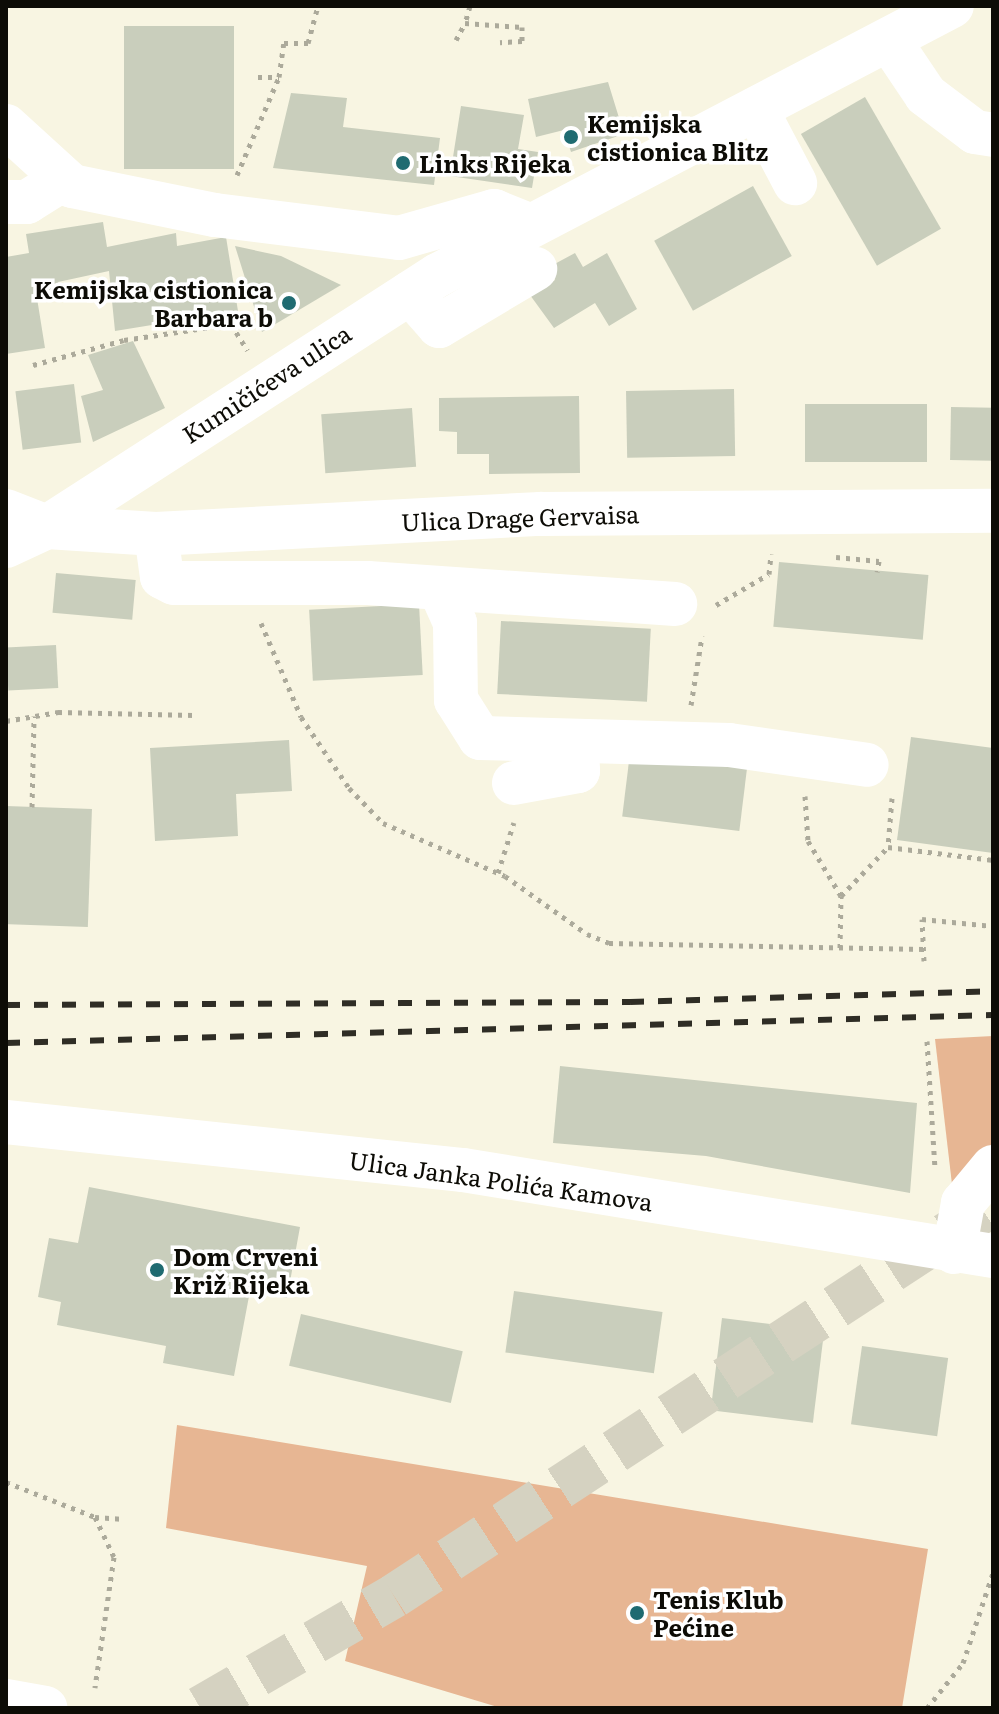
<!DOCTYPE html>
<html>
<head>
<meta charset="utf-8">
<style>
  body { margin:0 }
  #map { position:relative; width:999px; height:1714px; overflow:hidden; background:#f8f5e2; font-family:Literata,serif }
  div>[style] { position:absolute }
  .green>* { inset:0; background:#e7b693 }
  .building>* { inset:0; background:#c9cebc; transform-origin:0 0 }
  .highway-tunnel>* { height:44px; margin-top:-22px; transform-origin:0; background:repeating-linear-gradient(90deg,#d5d2c1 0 44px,transparent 0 66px) }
  .path>* { height:5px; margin-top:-2.5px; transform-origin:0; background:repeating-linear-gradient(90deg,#acaa9b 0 4px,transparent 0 10px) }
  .minor>* { height:44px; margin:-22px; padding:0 22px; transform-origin:22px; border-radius:22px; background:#fff }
  .major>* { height:44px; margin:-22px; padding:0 22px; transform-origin:22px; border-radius:22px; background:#fff }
  .rail>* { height:6px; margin-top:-3px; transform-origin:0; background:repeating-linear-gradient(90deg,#2f2d25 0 14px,transparent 0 28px) }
  .dots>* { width:22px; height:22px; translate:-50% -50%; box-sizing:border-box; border:4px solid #fff; border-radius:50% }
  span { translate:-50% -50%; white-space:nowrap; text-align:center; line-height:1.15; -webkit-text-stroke:7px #fff; paint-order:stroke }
  .poi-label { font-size:24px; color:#0d0c06; font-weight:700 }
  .left { translate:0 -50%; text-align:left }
  .right { translate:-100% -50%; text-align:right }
  .street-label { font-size:24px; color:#0d0c06 }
  .frame { position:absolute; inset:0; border:8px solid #0d0c06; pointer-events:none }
</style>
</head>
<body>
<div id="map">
  <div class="green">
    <div style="clip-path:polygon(993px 1036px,993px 1161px,955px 1210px,935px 1039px)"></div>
    <div style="clip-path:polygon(177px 1425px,928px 1549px,902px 1708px,501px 1708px,345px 1661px,367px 1566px,166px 1528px)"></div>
  </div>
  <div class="building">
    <div style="left:124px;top:26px;width:110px;height:143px"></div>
    <div style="clip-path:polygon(608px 82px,624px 134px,571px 152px,564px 130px,536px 137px,528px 99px)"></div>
    <div style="clip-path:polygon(291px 93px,347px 98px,343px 127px,440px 138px,434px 185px,273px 168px)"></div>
    <div style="left:865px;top:97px;width:152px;height:74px;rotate:60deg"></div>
    <div style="clip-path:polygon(461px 106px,524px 115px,518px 149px,538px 152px,532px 188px,450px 176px)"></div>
    <div style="left:753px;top:186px;width:80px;height:113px;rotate:61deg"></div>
    <div style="clip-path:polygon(103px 222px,107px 247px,176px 233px,177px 246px,226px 237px,238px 311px,115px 331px,109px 271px,58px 282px,62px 296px,37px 298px,45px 348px,6px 354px,6px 257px,29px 253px,26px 234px)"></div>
    <div style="clip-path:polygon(235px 246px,281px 256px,341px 285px,262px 332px)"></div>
    <div style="clip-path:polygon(575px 253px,583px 267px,607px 253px,637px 309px,609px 326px,595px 303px,554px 328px,530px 295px,555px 280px,549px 267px)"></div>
    <div style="clip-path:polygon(133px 341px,165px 408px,93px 442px,81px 396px,103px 390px,88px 355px)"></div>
    <div style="left:74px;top:384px;width:59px;height:59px;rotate:83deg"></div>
    <div style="left:734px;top:389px;width:67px;height:108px;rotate:89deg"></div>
    <div style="clip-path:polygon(579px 396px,580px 473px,489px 474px,489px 454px,457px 454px,457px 432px,439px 431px,439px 398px)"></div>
    <div style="left:805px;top:404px;width:122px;height:58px"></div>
    <div style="left:951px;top:407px;width:42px;height:53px;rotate:1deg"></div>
    <div style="left:412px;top:408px;width:59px;height:91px;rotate:86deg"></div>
    <div style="left:779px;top:562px;width:150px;height:65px;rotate:5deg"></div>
    <div style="left:56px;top:573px;width:80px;height:40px;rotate:5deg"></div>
    <div style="left:419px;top:604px;width:71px;height:110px;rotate:87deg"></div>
    <div style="left:501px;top:621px;width:150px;height:73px;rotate:3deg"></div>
    <div style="left:56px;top:645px;width:43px;height:50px;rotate:87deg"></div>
    <div style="clip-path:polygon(911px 737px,993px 748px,993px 853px,897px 840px)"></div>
    <div style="clip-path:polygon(289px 740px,292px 791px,236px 794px,238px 836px,155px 841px,150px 748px)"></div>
    <div style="left:630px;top:753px;width:118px;height:64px;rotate:7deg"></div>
    <div style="left:6px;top:806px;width:86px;height:118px;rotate:2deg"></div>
    <div style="clip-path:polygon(560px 1066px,917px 1103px,910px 1193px,706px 1156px,553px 1143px)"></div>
    <div style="clip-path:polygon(89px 1187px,300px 1227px,287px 1298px,250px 1291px,234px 1376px,163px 1363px,166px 1346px,57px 1325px,61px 1302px,38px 1297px,49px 1238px,78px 1243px)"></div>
    <div style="left:514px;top:1291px;width:150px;height:62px;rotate:8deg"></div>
    <div style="left:301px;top:1314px;width:166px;height:53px;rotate:13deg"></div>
    <div style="left:722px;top:1318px;width:103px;height:93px;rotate:7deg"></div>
    <div style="left:862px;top:1346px;width:87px;height:79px;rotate:8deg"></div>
  </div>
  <div class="highway-tunnel">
    <div style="left:200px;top:1708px;width:224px;rotate:-30deg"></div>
    <div style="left:394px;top:1596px;width:716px;rotate:-33.2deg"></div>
  </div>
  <div class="path">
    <div style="left:470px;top:6px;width:18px;rotate:106deg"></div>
    <div style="left:465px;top:23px;width:57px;rotate:4deg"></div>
    <div style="left:522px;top:27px;width:14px;rotate:90deg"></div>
    <div style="left:522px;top:41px;width:22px;rotate:177deg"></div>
    <div style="left:456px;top:40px;width:19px;rotate:-62deg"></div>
    <div style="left:258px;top:77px;width:21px"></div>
    <div style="left:279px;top:77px;width:34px;rotate:-82deg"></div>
    <div style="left:284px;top:43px;width:24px"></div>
    <div style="left:308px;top:43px;width:38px;rotate:-75deg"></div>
    <div style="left:237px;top:175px;width:107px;rotate:-66.8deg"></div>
    <div style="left:33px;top:365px;width:94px;rotate:-15.4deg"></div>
    <div style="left:124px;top:340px;width:108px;rotate:-8.5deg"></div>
    <div style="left:231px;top:324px;width:31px;rotate:58deg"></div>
    <div style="left:836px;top:557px;width:43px;rotate:5.3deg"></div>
    <div style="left:879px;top:561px;width:11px;rotate:100deg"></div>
    <div style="left:716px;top:605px;width:61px;rotate:-30.3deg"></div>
    <div style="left:769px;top:574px;width:20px;rotate:-84deg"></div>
    <div style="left:261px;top:623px;width:102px;rotate:66.9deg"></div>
    <div style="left:301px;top:717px;width:86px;rotate:55.9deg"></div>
    <div style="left:349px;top:788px;width:49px;rotate:45.8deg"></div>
    <div style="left:383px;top:823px;width:133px;rotate:23.5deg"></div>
    <div style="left:505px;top:876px;width:100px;rotate:35.3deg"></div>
    <div style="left:587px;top:934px;width:24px;rotate:22deg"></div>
    <div style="left:609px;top:943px;width:315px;rotate:1.1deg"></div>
    <div style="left:691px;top:705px;width:70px;rotate:-80.9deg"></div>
    <div style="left:6px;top:721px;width:53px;rotate:-9.8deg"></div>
    <div style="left:58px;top:712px;width:136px;rotate:1.3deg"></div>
    <div style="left:805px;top:796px;width:45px;rotate:86.2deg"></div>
    <div style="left:808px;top:841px;width:64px;rotate:59deg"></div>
    <div style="left:892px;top:798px;width:49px;rotate:94.7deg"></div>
    <div style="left:888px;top:847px;width:106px;rotate:7.1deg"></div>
    <div style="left:32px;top:807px;width:91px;rotate:-88.7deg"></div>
    <div style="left:498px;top:873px;width:53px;rotate:-72.6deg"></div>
    <div style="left:840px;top:948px;width:52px;rotate:-88.9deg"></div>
    <div style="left:841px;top:896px;width:68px;rotate:-46.2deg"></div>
    <div style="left:924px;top:961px;width:42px;rotate:-92.7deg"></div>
    <div style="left:922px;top:919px;width:71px;rotate:5.6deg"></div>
    <div style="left:927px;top:1041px;width:128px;rotate:86.4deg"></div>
    <div style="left:6px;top:1482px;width:96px;rotate:21.5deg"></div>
    <div style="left:95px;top:1517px;width:44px;rotate:64.6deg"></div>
    <div style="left:114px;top:1557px;width:132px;rotate:98.3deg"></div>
    <div style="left:95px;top:1517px;width:26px;rotate:4deg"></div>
    <div style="left:927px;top:1708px;width:58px;rotate:-51.3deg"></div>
    <div style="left:963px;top:1663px;width:95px;rotate:-71.6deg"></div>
  </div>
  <div class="minor">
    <div style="left:889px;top:40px;width:66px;rotate:56.1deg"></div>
    <div style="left:926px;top:95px;width:61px;rotate:37.1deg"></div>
    <div style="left:975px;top:132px;width:18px;rotate:9deg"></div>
    <div style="left:756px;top:109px;width:84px;rotate:62.2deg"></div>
    <div style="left:6px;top:126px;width:89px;rotate:42.3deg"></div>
    <div style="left:72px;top:186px;width:146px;rotate:11.5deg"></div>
    <div style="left:215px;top:215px;width:185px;rotate:7.1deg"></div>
    <div style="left:399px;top:238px;width:99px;rotate:-15.9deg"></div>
    <div style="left:494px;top:211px;width:38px;rotate:22deg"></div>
    <div style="left:6px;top:202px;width:21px"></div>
    <div style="left:27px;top:202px;width:41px;rotate:-32.2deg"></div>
    <div style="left:410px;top:293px;width:44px;rotate:48.7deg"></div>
    <div style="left:439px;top:326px;width:112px;rotate:-30.7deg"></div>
    <div style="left:6px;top:511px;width:44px;rotate:21.3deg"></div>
    <div style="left:47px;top:527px;width:109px;rotate:3.7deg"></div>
    <div style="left:156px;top:534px;width:385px;rotate:-3deg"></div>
    <div style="left:540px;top:514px;width:453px;rotate:-0.4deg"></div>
    <div style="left:156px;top:534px;width:43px;rotate:82.1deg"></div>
    <div style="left:162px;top:577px;width:13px;rotate:27deg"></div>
    <div style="left:174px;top:583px;width:194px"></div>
    <div style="left:368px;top:583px;width:308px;rotate:3.9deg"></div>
    <div style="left:440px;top:589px;width:37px;rotate:66deg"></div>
    <div style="left:455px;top:623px;width:77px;rotate:89.3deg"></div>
    <div style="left:456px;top:700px;width:45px;rotate:57.7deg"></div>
    <div style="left:480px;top:738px;width:249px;rotate:1.6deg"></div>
    <div style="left:729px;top:745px;width:139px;rotate:8.2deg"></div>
    <div style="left:514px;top:783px;width:65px;rotate:-10.6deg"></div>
    <div style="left:578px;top:771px;width:30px;rotate:-92deg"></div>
    <div style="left:954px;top:1252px;width:50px;rotate:-79.6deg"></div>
    <div style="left:963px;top:1203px;width:47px;rotate:-50.2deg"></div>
  </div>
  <div class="major">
    <div style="left:6px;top:546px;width:45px;rotate:-24.9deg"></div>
    <div style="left:47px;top:527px;width:465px;rotate:-32.8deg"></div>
    <div style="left:438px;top:275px;width:580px;rotate:-27.63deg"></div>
    <div style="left:6px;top:1122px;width:460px;rotate:6deg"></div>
    <div style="left:463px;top:1170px;width:537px;rotate:9.22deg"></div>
    <div style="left:6px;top:1701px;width:40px;rotate:10deg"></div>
  </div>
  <div class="rail">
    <div style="left:6px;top:1005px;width:624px;rotate:-0.28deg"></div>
    <div style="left:630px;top:1002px;width:363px;rotate:-1.7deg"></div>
    <div style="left:6px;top:1043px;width:987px;rotate:-1.62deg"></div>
  </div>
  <div class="dots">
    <div style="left:571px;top:137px;background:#1f6b71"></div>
    <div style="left:403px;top:163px;background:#1f6b71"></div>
    <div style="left:289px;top:303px;background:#1f6b71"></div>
    <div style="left:157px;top:1270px;background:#1f6b71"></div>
    <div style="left:637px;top:1613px;background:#1f6b71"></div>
  </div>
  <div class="poi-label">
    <span class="left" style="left:587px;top:137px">Kemijska<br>cistionica Blitz</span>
    <span class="left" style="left:419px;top:163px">Links Rijeka</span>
    <span class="right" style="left:273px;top:303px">Kemijska cistionica<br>Barbara b</span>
    <span class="left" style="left:173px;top:1270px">Dom Crveni<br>Križ Rijeka</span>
    <span class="left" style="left:653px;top:1613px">Tenis Klub<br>Pećine</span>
  </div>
  <div class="street-label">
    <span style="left:266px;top:383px;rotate:-33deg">Kumičićeva ulica</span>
    <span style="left:520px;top:517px;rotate:-2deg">Ulica Drage Gervaisa</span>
    <span style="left:501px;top:1180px;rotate:8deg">Ulica Janka Polića Kamova</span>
  </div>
  <div class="frame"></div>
</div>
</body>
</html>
